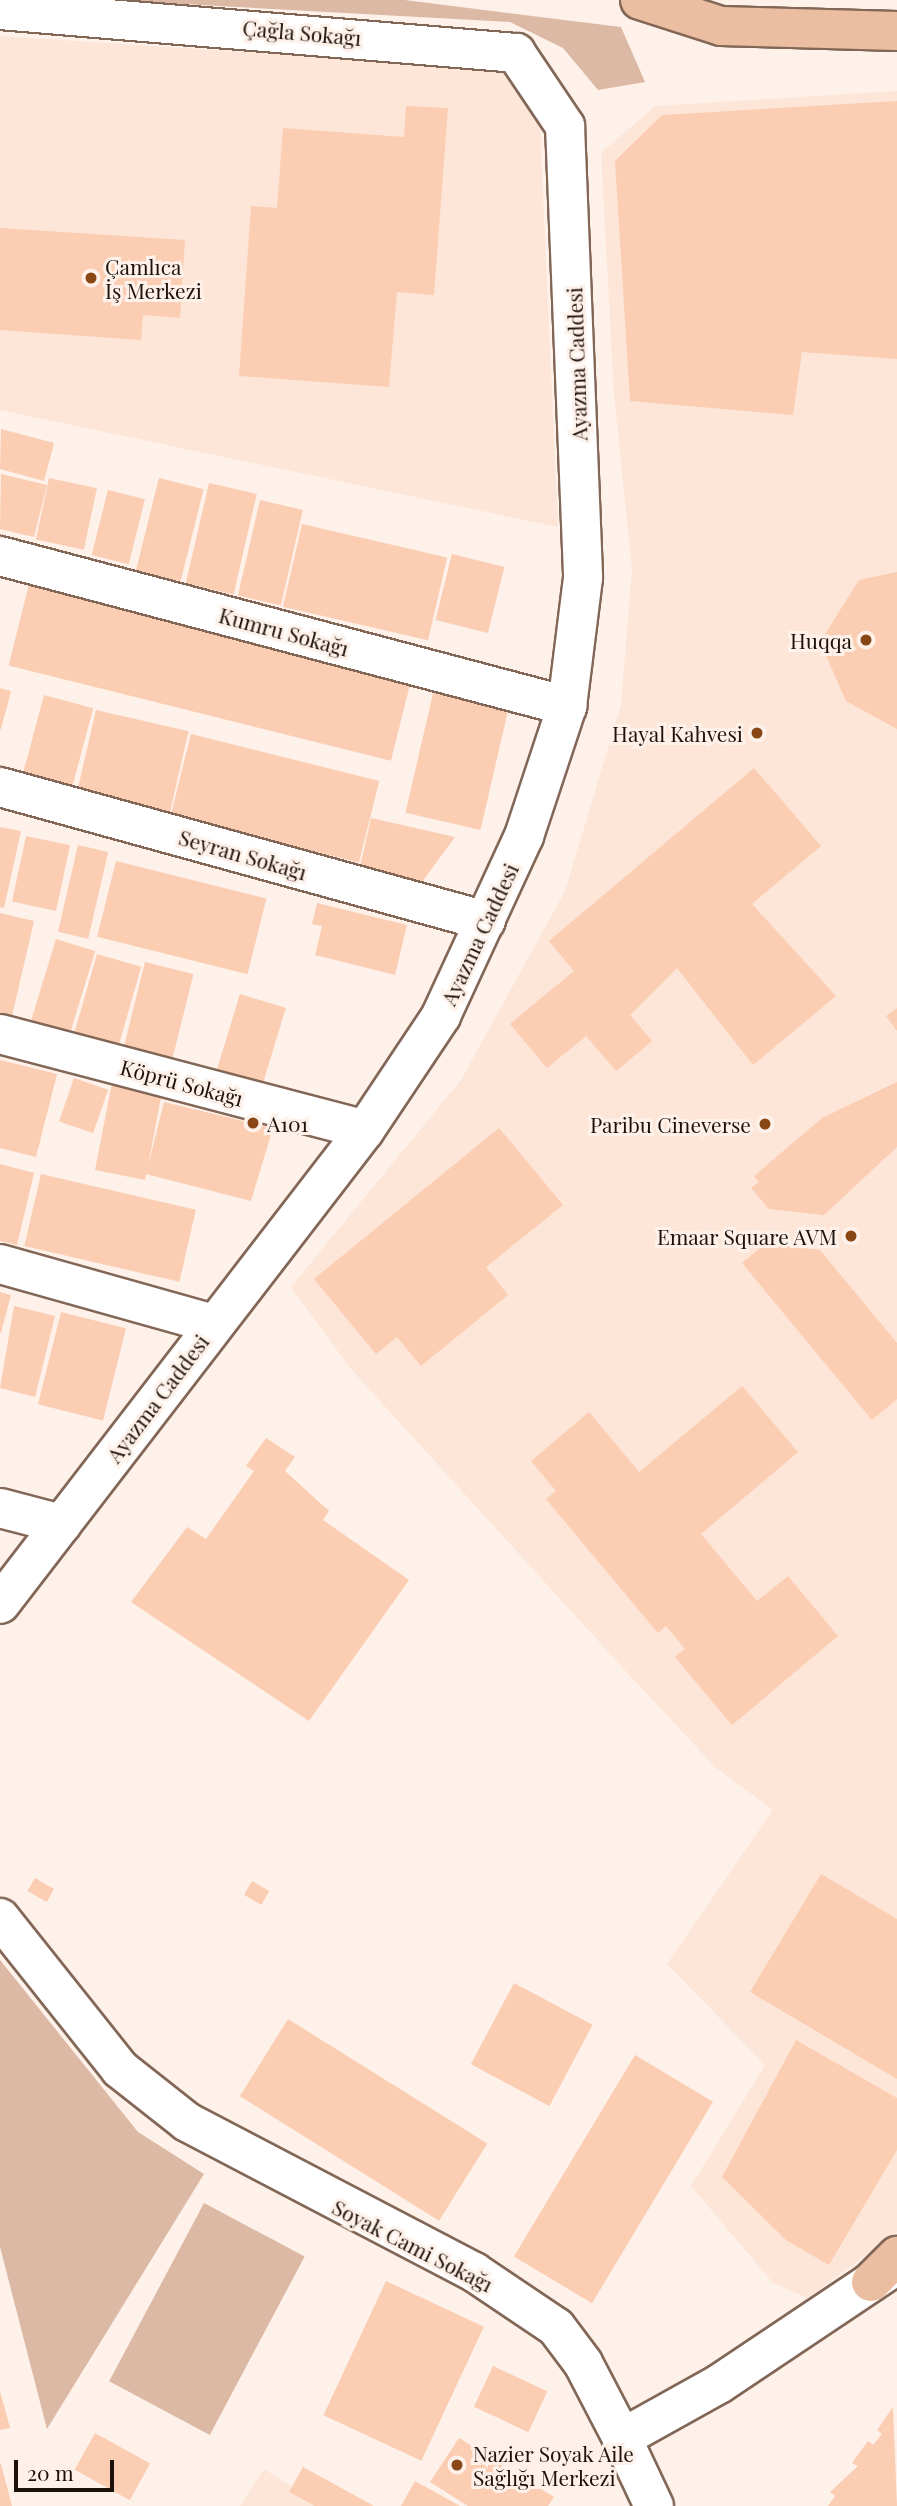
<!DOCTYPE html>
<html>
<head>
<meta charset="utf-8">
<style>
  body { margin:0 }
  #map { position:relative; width:897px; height:2506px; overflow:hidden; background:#fef1ea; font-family:"Playfair Display",serif }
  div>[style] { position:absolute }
  .built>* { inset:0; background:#fde6d8 }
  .green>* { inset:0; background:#dbb9a5; transform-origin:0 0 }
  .building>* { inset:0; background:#fbcdb2; transform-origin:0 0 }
  .roads { filter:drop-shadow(2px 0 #826757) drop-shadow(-2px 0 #826757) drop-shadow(0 2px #826757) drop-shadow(0 -2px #826757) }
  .minor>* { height:38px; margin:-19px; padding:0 19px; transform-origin:19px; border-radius:19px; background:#fff }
  .major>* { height:38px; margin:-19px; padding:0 19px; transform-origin:19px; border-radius:19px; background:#ebbea1 }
  .dots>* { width:19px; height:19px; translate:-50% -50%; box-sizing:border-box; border:4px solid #fef1ea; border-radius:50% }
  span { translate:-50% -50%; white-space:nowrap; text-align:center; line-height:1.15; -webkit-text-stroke:6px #fef1ea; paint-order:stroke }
  .street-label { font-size:21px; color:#1c120b }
  .poi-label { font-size:21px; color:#1c120b }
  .left { translate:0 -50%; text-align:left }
  .right { translate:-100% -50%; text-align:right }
  .scale { position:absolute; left:14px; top:2460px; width:100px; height:32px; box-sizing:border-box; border:4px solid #1c120b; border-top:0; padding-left:9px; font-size:21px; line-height:24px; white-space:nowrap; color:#1c120b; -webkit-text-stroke:5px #fef1ea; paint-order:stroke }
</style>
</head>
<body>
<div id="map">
  <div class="built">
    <div style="clip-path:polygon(0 36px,505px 69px,540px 125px,558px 527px,0 410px)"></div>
    <div style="clip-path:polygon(897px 91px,897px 2232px,808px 2298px,773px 2283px,691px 2186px,765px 2065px,667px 1964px,773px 1810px,715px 1767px,621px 1666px,350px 1368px,291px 1287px,461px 1080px,565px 891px,621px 705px,632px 568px,614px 395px,601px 153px,655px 106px)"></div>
    <div style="clip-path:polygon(264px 2469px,322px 2506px,240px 2506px)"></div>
  </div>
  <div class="green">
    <div style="clip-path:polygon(108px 0,405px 0,621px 27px,645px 82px,598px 90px,563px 48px,510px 22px)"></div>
    <div style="clip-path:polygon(0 1960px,138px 2132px,204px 2174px,47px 2429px,0 2247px)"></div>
    <div style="left:204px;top:2203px;width:114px;height:202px;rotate:28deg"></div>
  </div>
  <div class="building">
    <div style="clip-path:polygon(897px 101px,897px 359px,802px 352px,793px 415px,630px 401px,615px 161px,662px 115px)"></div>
    <div style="clip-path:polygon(406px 106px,448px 108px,434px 295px,397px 292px,389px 387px,239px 376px,251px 206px,277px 208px,283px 128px,404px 137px)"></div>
    <div style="clip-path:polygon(0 228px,185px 240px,180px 318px,143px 315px,141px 340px,0 330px)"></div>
    <div style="clip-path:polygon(1px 429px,54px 443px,44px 481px,0 469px)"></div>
    <div style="clip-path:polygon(1px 474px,47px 485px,34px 537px,0 529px)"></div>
    <div style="left:49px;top:478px;width:49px;height:63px;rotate:12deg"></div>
    <div style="left:159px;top:478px;width:46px;height:95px;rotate:14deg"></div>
    <div style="left:209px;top:483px;width:49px;height:103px;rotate:13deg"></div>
    <div style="left:108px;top:490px;width:38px;height:67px;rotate:14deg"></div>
    <div style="left:260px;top:500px;width:44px;height:98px;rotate:13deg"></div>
    <div style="left:302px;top:524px;width:149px;height:85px;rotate:13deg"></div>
    <div style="left:452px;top:554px;width:54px;height:68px;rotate:14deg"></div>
    <div style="clip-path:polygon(897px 572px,897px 729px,846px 701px,820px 642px,859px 580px)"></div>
    <div style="left:29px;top:584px;width:394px;height:84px;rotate:14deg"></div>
    <div style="clip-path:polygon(0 688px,11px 691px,1px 729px,0 729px)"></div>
    <div style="left:434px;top:689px;width:77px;height:127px;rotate:13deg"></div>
    <div style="left:44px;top:695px;width:51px;height:85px;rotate:15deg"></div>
    <div style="left:96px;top:710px;width:95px;height:84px;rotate:13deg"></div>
    <div style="left:191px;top:734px;width:194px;height:84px;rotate:14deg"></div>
    <div style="clip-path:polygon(754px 768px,821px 846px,752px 904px,836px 996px,753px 1065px,677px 968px,630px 1015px,652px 1041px,616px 1071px,586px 1036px,547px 1068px,510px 1024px,574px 971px,549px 941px)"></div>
    <div style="clip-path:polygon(371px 818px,455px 837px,422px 882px,360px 867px)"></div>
    <div style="clip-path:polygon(0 827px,21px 831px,4px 908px,0 907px)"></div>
    <div style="left:26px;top:836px;width:45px;height:67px;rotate:12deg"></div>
    <div style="left:78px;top:845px;width:31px;height:89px;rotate:13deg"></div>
    <div style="left:116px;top:861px;width:155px;height:78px;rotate:14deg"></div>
    <div style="clip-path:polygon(317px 903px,407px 925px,395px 975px,315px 955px,322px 926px,312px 924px)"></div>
    <div style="clip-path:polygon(0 913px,34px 921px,12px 1016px,0 1013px)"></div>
    <div style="left:56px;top:939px;width:41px;height:87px;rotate:17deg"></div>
    <div style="left:97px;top:954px;width:46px;height:84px;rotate:16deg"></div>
    <div style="left:145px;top:962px;width:50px;height:86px;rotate:14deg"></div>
    <div style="left:240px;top:994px;width:48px;height:87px;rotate:17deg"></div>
    <div style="clip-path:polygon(897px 1008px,897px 1031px,886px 1016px)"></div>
    <div style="clip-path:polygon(0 1060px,57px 1074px,36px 1157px,0 1148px)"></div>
    <div style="left:74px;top:1078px;width:36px;height:46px;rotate:19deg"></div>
    <div style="clip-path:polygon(897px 1082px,897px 1147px,824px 1215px,769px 1209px,751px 1188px,759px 1182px,754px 1176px,822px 1118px)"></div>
    <div style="clip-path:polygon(112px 1083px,162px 1092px,148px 1166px,164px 1102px,273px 1128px,251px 1201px,146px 1174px,145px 1180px,95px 1170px)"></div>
    <div style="clip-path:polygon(499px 1128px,563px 1205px,486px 1267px,508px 1295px,421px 1366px,397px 1337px,376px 1354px,314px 1279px)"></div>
    <div style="clip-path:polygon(0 1164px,34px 1173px,17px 1245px,0 1241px)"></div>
    <div style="left:41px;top:1174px;width:159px;height:74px;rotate:13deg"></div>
    <div style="clip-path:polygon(765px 1244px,820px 1250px,897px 1343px,897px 1399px,872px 1420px,742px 1263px)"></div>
    <div style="clip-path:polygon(0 1292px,11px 1295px,1px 1333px,0 1333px)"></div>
    <div style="clip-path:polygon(14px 1306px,55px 1316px,35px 1397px,0 1388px)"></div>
    <div style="left:61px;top:1312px;width:67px;height:95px;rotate:14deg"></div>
    <div style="clip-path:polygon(742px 1386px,798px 1452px,701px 1534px,757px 1601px,788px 1576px,838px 1636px,732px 1725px,675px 1657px,685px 1649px,666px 1626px,658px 1633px,546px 1499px,556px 1491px,531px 1461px,589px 1412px,639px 1472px)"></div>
    <div style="clip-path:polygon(266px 1438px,295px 1457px,285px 1471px,329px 1511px,323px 1520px,409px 1580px,309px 1721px,131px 1602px,187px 1527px,206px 1539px,254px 1471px,246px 1466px)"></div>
    <div style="clip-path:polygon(821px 1874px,897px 1919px,897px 2079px,750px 1992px)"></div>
    <div style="left:35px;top:1878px;width:22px;height:15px;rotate:30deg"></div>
    <div style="left:252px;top:1881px;width:20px;height:16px;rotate:30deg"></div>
    <div style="left:514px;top:1983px;width:89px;height:92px;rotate:28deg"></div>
    <div style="left:288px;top:2019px;width:235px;height:91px;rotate:32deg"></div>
    <div style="clip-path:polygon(796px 2040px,897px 2098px,897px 2150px,829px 2265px,786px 2240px,722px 2177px)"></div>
    <div style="left:635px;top:2055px;width:91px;height:235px;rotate:31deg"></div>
    <div style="left:386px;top:2281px;width:108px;height:148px;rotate:25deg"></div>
    <div style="left:493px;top:2366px;width:60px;height:45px;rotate:25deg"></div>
    <div style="clip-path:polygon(0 2391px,10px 2428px,0 2430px)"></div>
    <div style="clip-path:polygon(893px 2407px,897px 2506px,828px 2506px,835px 2496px,830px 2492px,858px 2466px,852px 2463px,868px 2441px,873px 2445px,882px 2434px,877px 2430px)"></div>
    <div style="left:95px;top:2433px;width:63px;height:42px;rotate:29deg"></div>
    <div style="clip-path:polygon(459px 2438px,554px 2497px,548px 2506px,468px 2506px,430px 2482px)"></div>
    <div style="clip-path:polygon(0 2464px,1px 2464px,12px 2506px,0 2506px)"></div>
    <div style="clip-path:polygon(303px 2467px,374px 2506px,315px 2506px,289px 2492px)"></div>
    <div style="clip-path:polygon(415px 2481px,460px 2506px,401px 2506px)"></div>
  </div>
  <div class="roads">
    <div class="minor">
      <div style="left:0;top:10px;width:518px;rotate:4.76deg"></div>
      <div style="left:516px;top:53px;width:88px;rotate:56.1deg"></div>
      <div style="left:565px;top:126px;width:452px;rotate:87.7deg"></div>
      <div style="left:583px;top:578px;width:129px;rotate:97.1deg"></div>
      <div style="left:567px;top:706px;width:137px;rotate:108.3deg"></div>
      <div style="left:524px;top:836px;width:198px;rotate:114.8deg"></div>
      <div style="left:441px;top:1016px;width:137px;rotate:123.7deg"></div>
      <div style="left:365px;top:1130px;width:598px;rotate:127.6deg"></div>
      <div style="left:0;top:556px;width:587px;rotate:14.82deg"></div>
      <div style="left:0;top:787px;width:504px;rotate:15.41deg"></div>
      <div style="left:0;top:1034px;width:377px;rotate:14.7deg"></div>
      <div style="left:0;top:1264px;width:221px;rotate:15.7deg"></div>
      <div style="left:0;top:1508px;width:64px;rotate:14.5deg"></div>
      <div style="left:0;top:1918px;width:193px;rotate:51.5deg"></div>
      <div style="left:120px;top:2069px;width:85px;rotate:38.3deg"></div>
      <div style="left:187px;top:2122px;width:324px;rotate:27.6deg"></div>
      <div style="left:474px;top:2272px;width:99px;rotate:33.9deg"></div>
      <div style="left:556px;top:2327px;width:45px;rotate:53.1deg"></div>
      <div style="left:583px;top:2363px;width:85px;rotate:62.5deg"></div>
      <div style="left:622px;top:2438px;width:111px;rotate:-29.1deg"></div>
      <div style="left:719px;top:2384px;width:214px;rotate:-33.8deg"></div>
      <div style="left:622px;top:2438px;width:75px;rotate:64.8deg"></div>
    </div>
    <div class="major">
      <div style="left:640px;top:0;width:85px;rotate:17.8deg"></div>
      <div style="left:721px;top:26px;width:176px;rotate:1.6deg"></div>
      <div style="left:871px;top:2282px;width:37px;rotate:-45deg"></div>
    </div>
  </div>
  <div class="dots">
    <div style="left:91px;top:278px;background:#894715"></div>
    <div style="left:866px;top:640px;background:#894715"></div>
    <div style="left:757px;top:733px;background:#894715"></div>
    <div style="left:253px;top:1123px;background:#894715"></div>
    <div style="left:765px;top:1124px;background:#894715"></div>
    <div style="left:851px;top:1236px;background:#894715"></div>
    <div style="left:457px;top:2465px;background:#894715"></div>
  </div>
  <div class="street-label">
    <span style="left:302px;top:32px;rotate:5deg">Çağla Sokağı</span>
    <span style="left:576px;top:364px;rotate:-92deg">Ayazma Caddesi</span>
    <span style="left:284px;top:631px;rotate:15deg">Kumru Sokağı</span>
    <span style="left:243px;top:854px;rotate:16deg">Seyran Sokağı</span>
    <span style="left:479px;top:934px;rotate:-65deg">Ayazma Caddesi</span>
    <span style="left:182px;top:1082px;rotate:15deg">Köprü Sokağı</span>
    <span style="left:157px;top:1398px;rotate:-53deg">Ayazma Caddesi</span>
    <span style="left:413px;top:2245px;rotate:27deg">Soyak Cami Sokağı</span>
  </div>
  <div class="poi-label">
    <span class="left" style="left:105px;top:278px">Çamlıca<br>İş Merkezi</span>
    <span class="right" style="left:852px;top:640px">Huqqa</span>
    <span class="right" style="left:743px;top:733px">Hayal Kahvesi</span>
    <span class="left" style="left:267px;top:1123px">A101</span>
    <span class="right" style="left:751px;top:1124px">Paribu Cineverse</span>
    <span class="right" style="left:837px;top:1236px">Emaar Square AVM</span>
    <span class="left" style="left:473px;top:2465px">Nazier Soyak Aile<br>Sağlığı Merkezi</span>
  </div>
  <div class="scale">20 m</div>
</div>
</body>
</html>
